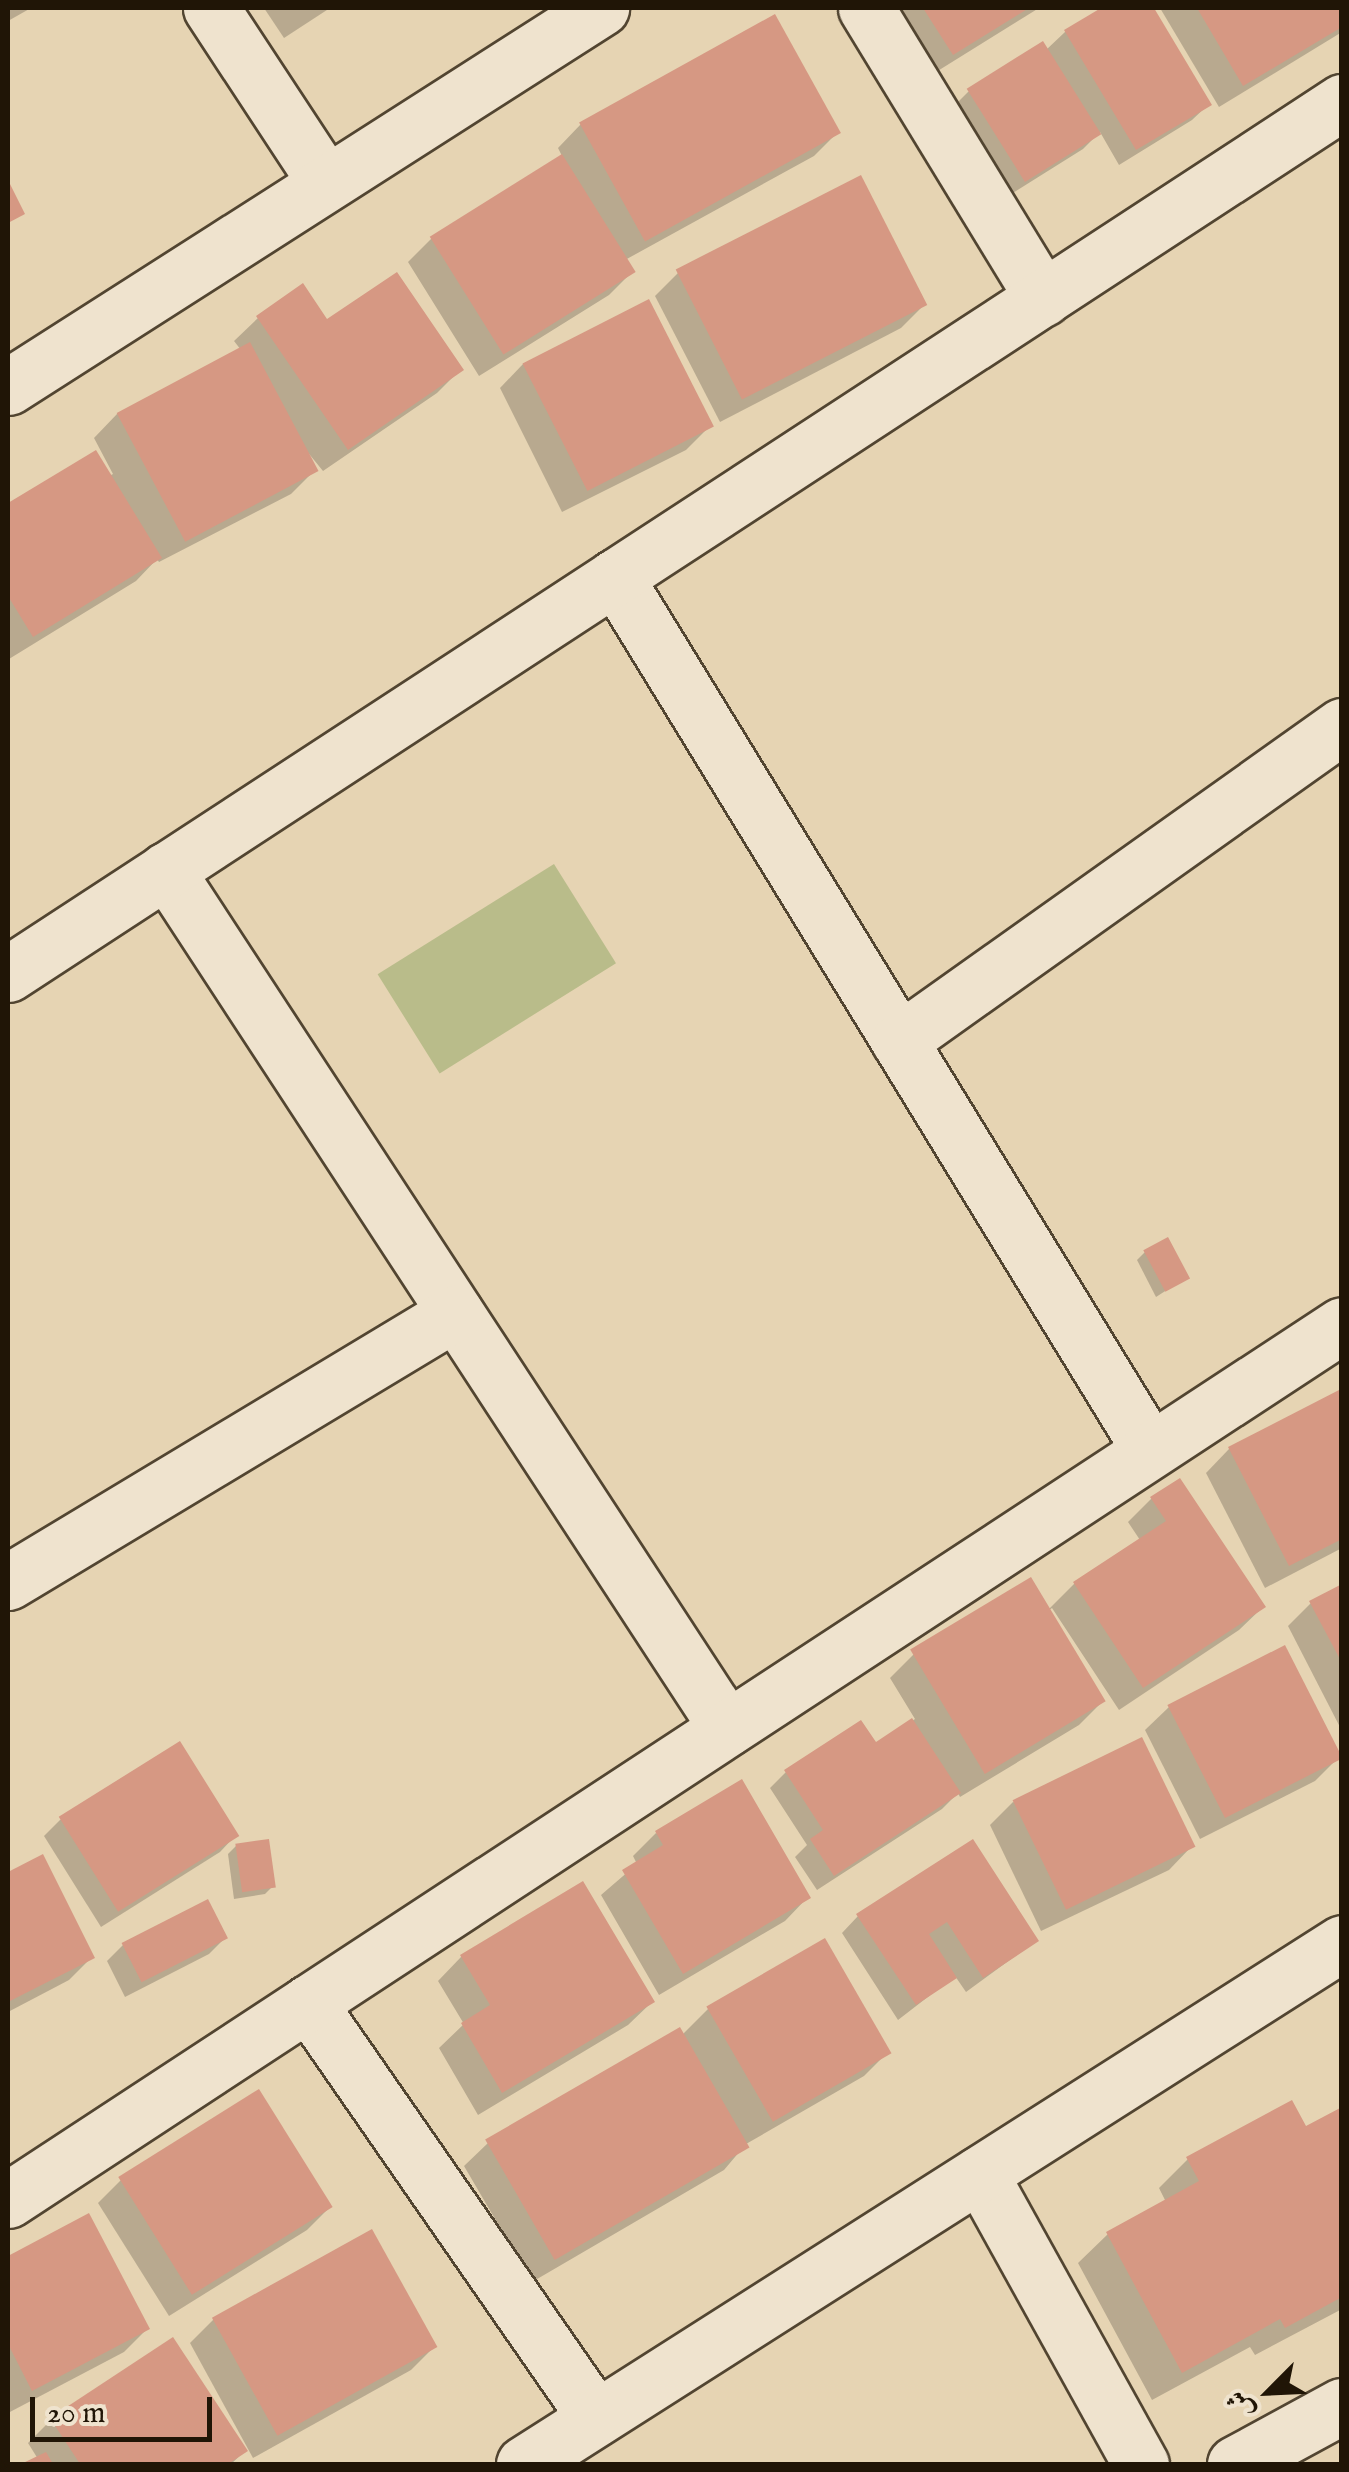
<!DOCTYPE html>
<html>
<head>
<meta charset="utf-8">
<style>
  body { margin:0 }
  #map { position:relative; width:1349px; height:2472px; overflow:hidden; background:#e6d4b3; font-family:"IM FELL English",Amiri,serif }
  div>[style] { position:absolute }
  .green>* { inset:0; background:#b9bc8a; transform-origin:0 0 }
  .shadow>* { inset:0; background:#0003 }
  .building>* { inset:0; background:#d69883; transform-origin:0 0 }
  .roads { filter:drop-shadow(2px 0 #524531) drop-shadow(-2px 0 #524531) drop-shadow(0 2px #524531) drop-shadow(0 -2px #524531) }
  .minor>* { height:55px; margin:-27.5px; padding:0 27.5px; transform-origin:27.5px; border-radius:27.5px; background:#efe3ce }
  span { translate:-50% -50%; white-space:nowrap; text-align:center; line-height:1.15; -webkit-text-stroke:10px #efe3ce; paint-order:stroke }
  .frame { position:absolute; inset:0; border:10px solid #201506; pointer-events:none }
  .north { position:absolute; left:1219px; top:2342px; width:100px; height:100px; -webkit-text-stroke:8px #efe3ce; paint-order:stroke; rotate:246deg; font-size:28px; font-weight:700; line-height:40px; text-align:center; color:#201506 }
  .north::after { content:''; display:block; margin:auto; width:35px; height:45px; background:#201506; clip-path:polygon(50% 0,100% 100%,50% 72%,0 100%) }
  .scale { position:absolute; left:30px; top:2397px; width:182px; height:45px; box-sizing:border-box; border:5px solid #201506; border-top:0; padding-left:12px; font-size:30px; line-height:35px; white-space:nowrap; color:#201506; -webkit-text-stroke:8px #efe3ce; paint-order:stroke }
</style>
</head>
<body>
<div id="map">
  <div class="green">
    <div style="left:554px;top:864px;width:117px;height:208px;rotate:58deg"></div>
  </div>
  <div class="shadow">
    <div style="clip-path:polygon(8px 8px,31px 8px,8px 21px)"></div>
    <div style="clip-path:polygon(264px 8px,330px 8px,284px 38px)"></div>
    <div style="clip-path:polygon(885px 8px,1039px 8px,928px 77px)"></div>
    <div style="clip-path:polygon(1106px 8px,1151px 8px,1209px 104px,1192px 120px,1119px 165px,1100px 132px,1083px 149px,1008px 196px,952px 108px,968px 92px,1046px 50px,1065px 32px)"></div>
    <div style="clip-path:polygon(1160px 8px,1342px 8px,1342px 32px,1219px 107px)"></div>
    <div style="clip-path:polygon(581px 124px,837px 133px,814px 156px,625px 260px,632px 272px,609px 295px,479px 376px,408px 262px,431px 239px,562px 156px,558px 148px)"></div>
    <div style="clip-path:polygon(678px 273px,925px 304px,901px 328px,720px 422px,655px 296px)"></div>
    <div style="clip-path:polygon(258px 318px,326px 322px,460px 370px,437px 393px,323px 471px,301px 444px,314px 471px,291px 494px,159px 562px,157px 559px,136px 581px,9px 659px,8px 506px,95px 453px,109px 476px,113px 474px,94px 438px,117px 414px,241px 350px,234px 341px)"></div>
    <div style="clip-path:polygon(523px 364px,710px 426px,686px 450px,562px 512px,500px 388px)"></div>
    <div style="clip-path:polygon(1145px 1252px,1187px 1277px,1156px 1297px,1137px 1260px)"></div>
    <div style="clip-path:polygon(1338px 1393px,1342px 1548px,1265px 1588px,1206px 1473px,1229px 1449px)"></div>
    <div style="clip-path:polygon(1179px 1481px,1263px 1607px,1239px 1630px,1119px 1710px,1052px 1608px,1048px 1611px,1102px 1702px,1079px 1725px,960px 1797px,958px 1793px,942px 1809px,817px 1890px,795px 1857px,807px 1845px,770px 1788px,786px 1772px,875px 1746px,915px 1719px,890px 1678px,914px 1654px,1048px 1610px,1074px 1584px,1140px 1540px,1128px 1522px,1151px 1499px)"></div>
    <div style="clip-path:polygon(1342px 1587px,1342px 1731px,1288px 1626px,1311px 1603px)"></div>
    <div style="clip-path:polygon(1169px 1707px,1339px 1757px,1315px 1781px,1200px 1839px,1145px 1730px)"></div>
    <div style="clip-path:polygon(179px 1745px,236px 1835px,220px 1852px,101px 1927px,44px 1836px,60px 1820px)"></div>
    <div style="clip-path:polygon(1013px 1802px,1192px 1846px,1169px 1870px,1041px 1931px,990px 1825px)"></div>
    <div style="clip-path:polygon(656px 1833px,808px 1897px,785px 1921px,659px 1995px,601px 1895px,637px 1864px,633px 1856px)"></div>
    <div style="clip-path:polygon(972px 1842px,1036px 1941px,966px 1992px,955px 1976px,898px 2020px,842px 1933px,858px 1916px)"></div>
    <div style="clip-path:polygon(236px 1846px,273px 1886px,265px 1894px,234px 1899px,228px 1854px)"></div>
    <div style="clip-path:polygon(41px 1857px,92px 1957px,69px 1980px,8px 2012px,8px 1874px)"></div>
    <div style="clip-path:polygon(582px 1885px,652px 2002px,628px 2025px,478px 2115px,439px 2048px,464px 2024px,438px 1981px,461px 1957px)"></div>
    <div style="clip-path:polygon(225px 1938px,209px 1954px,125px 1997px,107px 1961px,123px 1945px)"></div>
    <div style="clip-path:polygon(708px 2009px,887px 2053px,864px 2076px,746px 2144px,724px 2170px,532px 2282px,464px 2166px,488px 2143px,682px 2035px)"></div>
    <div style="clip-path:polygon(1342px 2110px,1342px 2309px,1255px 2355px,1250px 2347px,1152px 2400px,1078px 2263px,1108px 2234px,1166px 2202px,1159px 2188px,1188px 2159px,1305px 2129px)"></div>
    <div style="clip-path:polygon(121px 2180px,330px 2207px,307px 2230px,169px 2316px,98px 2203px)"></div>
    <div style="clip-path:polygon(88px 2217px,147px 2329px,124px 2352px,8px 2413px,8px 2259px)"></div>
    <div style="clip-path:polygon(214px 2319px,434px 2347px,411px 2370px,253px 2458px,190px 2343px)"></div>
    <div style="clip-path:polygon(51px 2420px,245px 2451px,231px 2464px,26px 2464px,38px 2459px,28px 2443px)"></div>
  </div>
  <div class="building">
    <div style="clip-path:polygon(923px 8px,1029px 8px,953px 55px)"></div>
    <div style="clip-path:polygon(1101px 8px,1154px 8px,1212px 105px,1136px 150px,1064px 30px)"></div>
    <div style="clip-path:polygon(1197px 8px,1342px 8px,1342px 27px,1243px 86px)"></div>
    <div style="left:775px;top:14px;width:136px;height:224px;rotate:61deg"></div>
    <div style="left:1043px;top:41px;width:110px;height:90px;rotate:58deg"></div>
    <div style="left:562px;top:154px;width:139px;height:156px;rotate:58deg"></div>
    <div style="left:861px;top:175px;width:146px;height:208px;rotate:63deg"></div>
    <div style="clip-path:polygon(8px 180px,25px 214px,8px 223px)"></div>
    <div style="clip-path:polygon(397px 272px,464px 370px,348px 450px,256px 316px,303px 283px,327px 319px)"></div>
    <div style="left:649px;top:299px;width:143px;height:142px;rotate:63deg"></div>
    <div style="left:250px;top:342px;width:146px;height:151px;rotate:62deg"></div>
    <div style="clip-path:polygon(96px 450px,162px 558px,33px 637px,8px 596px,8px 503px)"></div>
    <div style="left:1168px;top:1237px;width:47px;height:28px;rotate:62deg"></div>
    <div style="clip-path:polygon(1339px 1390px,1342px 1539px,1289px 1566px,1228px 1447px)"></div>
    <div style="clip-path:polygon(1180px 1478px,1266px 1607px,1143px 1688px,1073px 1582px,1166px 1521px,1150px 1497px)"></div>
    <div style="left:1031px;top:1577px;width:145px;height:141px;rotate:59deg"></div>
    <div style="clip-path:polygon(1342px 1584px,1342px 1663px,1309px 1601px)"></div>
    <div style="left:1285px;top:1645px;width:127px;height:132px;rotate:63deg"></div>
    <div style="clip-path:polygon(912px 1718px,961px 1793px,834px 1876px,810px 1839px,823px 1830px,784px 1770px,861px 1720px,876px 1742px)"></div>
    <div style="left:1142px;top:1737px;width:122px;height:144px;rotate:64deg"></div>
    <div style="left:180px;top:1741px;width:112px;height:143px;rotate:58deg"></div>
    <div style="clip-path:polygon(742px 1779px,811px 1898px,683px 1974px,622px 1870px,663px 1845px,655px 1831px)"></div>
    <div style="left:269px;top:1839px;width:49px;height:34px;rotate:82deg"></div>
    <div style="clip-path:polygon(973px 1839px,1039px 1941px,983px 1978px,947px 1922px,929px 1934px,957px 1978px,916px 2005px,856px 1914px)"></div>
    <div style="clip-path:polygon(43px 1854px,95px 1958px,8px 2002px,8px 1872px)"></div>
    <div style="clip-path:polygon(583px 1881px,655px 2002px,502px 2093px,461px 2023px,490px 2005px,460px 1955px)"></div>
    <div style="left:208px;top:1899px;width:44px;height:97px;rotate:63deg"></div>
    <div style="left:825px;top:1938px;width:133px;height:137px;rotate:60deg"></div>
    <div style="left:680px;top:2027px;width:139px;height:225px;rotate:60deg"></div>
    <div style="left:259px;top:2089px;width:139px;height:166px;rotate:58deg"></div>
    <div style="clip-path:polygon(1292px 2100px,1306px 2126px,1342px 2107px,1342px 2297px,1285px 2328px,1280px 2319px,1182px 2373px,1106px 2232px,1199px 2181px,1186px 2157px)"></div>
    <div style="clip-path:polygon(89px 2213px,150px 2329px,32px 2391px,8px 2344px,8px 2256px)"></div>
    <div style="left:372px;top:2229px;width:135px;height:183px;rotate:61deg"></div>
    <div style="clip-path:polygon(173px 2337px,248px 2451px,228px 2464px,80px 2464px,50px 2418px)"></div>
    <div style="clip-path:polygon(46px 2452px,53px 2464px,21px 2464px)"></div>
  </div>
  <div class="roads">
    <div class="minor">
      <div style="left:211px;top:8px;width:209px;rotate:56.7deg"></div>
      <div style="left:866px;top:8px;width:340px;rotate:58.6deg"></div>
      <div style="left:8px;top:387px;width:704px;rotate:-32.58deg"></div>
      <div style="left:615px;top:577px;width:1024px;rotate:58.5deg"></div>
      <div style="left:166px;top:870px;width:1025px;rotate:56.82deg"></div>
      <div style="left:8px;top:974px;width:1594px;rotate:-33.17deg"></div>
      <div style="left:899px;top:1041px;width:544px;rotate:-35.42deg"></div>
      <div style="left:8px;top:1582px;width:522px;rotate:-31.04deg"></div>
      <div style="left:308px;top:2003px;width:505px;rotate:55.24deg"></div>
      <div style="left:980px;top:2174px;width:332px;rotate:61deg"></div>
      <div style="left:8px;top:2200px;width:1595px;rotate:-33.26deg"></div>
      <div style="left:524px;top:2464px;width:970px;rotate:-32.49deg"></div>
      <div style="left:1235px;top:2464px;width:122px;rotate:-28.5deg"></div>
    </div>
  </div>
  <div class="frame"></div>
  <div class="north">ش</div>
  <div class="scale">20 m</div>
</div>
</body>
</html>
